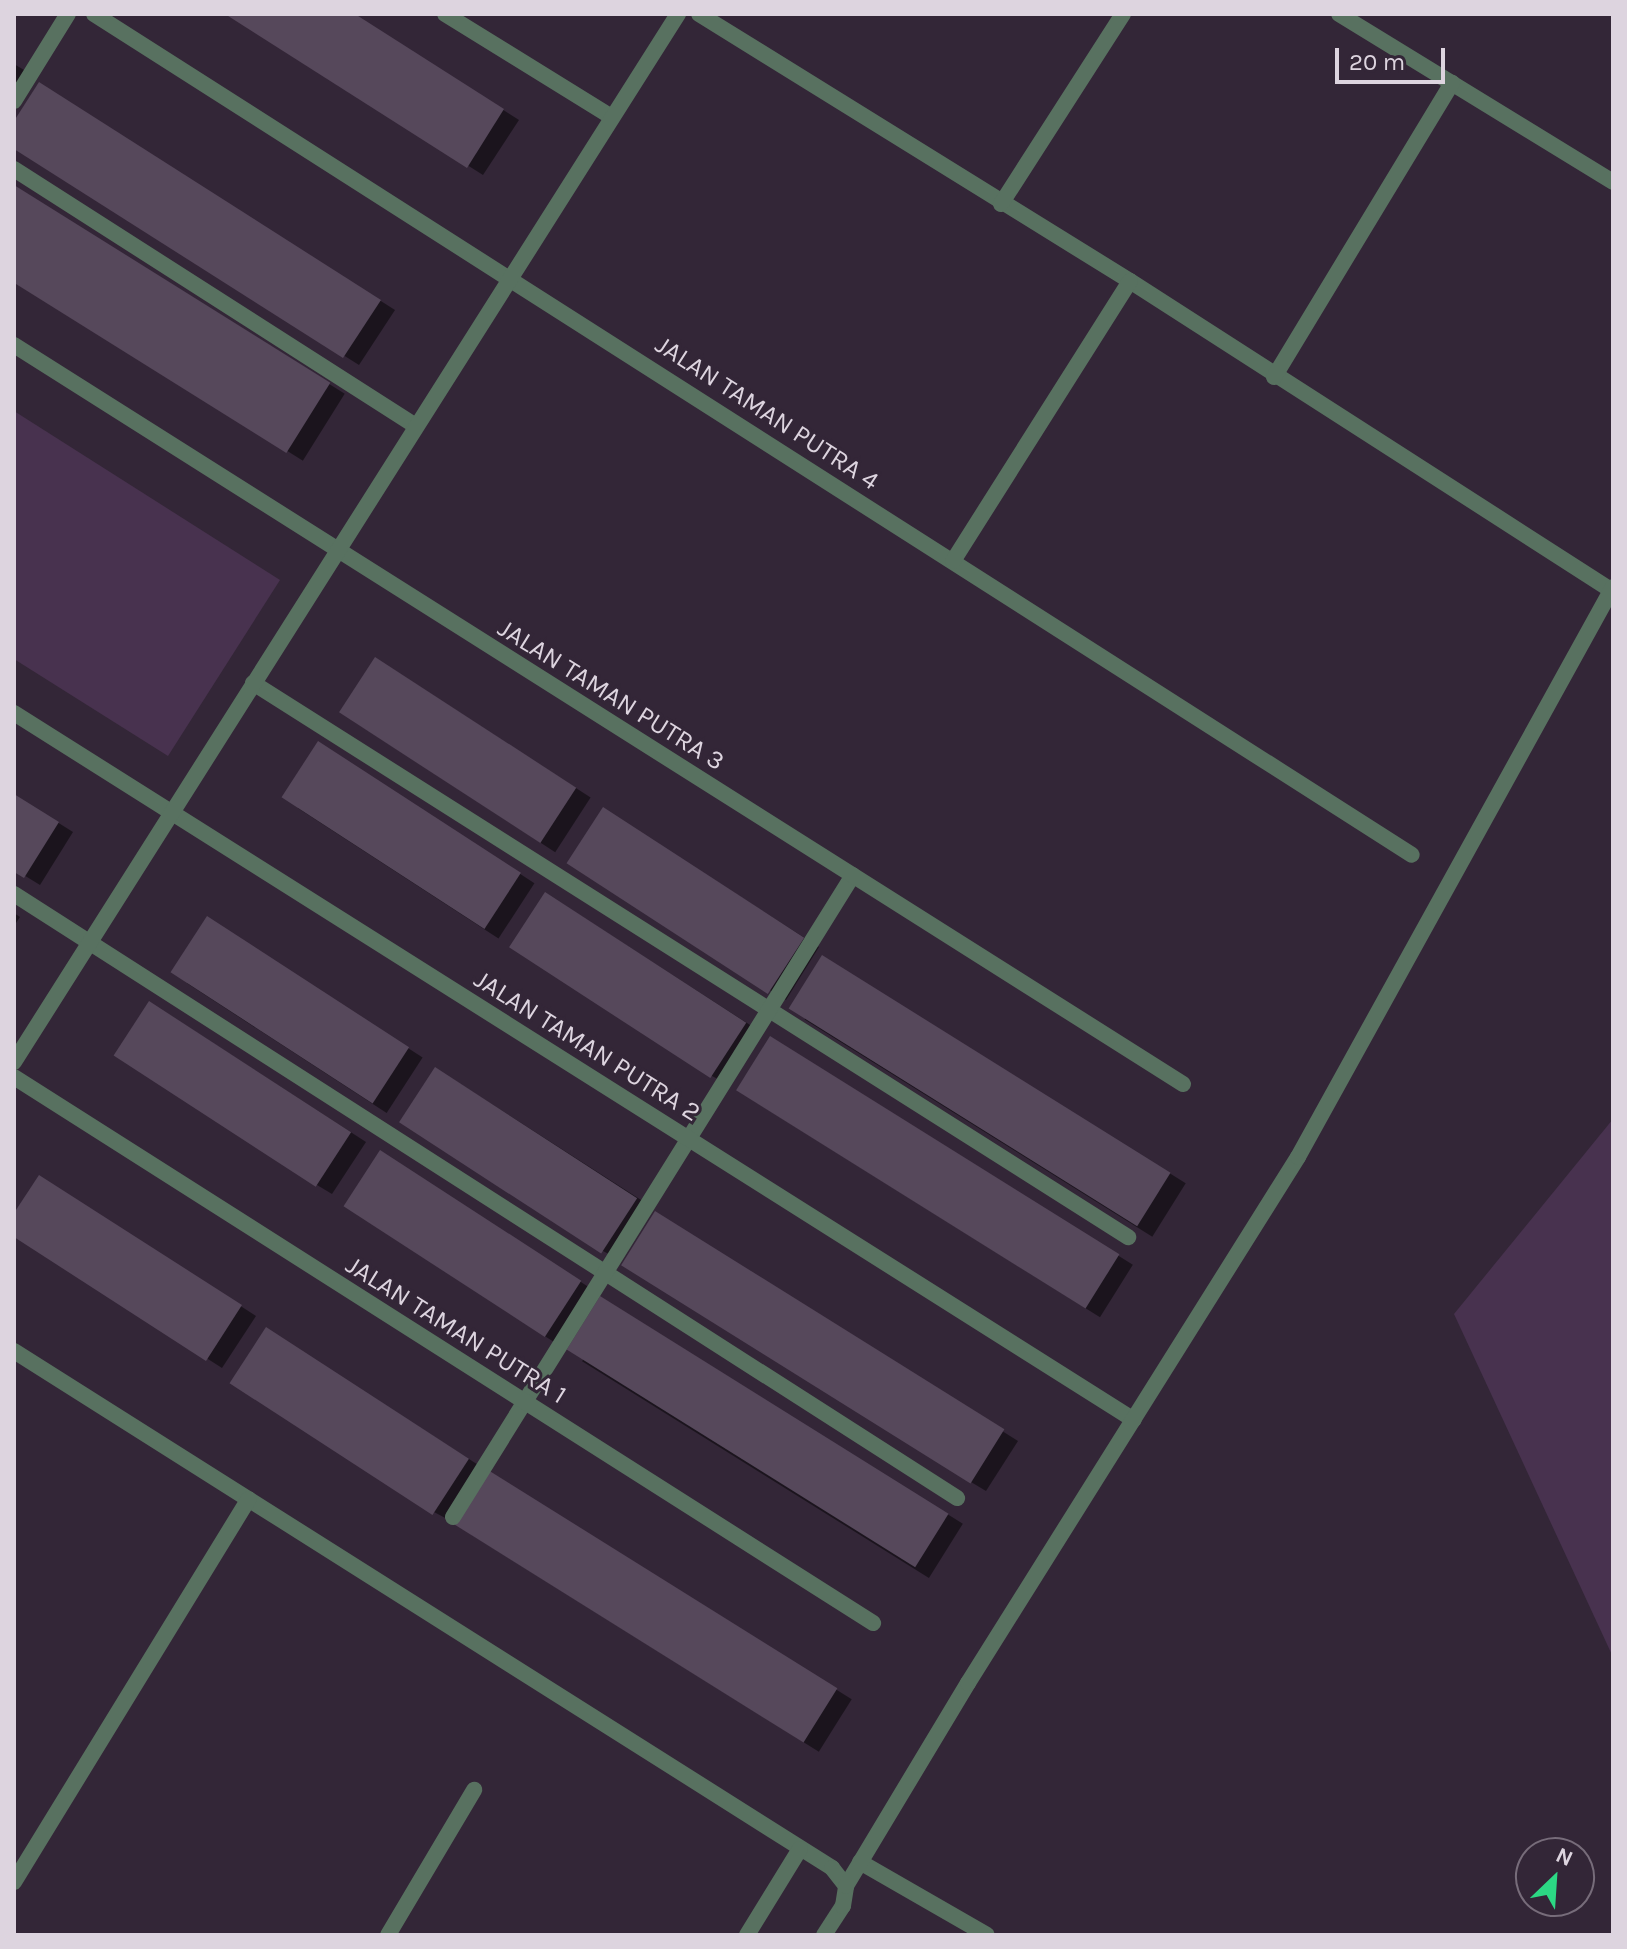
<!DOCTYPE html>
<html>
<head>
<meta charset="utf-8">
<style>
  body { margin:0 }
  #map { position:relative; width:1627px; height:1949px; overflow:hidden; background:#332637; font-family:Karla,sans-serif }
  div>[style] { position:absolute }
  .green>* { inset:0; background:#48324f }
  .shadow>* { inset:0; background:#0007; transform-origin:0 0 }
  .building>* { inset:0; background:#56485b; transform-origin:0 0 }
  .lane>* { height:16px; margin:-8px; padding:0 8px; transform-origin:8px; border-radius:8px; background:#587160 }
  .street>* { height:16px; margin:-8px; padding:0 8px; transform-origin:8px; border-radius:8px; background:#587160 }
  span { translate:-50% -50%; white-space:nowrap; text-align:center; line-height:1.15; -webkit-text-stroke:6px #332637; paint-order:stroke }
  .street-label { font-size:26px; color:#ddd4df }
  .frame { position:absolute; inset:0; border:16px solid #ddd4df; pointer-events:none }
  .north { position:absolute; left:1515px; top:1837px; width:80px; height:80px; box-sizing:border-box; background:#332637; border:2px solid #776c7a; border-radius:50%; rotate:25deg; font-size:22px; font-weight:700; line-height:32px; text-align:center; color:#ddd4df }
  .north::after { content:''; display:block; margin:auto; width:28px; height:36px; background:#2cd884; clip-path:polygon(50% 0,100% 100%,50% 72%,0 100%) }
  .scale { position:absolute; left:1335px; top:48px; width:110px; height:36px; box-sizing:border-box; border:4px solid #ddd4df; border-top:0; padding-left:10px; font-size:24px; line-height:28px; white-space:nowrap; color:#ddd4df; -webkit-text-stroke:6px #332637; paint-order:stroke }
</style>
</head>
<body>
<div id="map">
  <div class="green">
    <div style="clip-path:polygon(14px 411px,280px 580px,168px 756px,14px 659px)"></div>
    <div style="clip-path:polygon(1613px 1119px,1613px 1657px,1454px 1314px)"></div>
  </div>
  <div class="shadow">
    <div style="clip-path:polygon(228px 14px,352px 14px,519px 120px,483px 175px)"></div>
    <div style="clip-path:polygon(14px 64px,34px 76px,14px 108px)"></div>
    <div style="clip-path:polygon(55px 94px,395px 310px,359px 365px,14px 147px,14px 124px)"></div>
    <div style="left:14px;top:187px;width:390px;height:79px;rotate:32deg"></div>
    <div style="left:391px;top:668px;width:238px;height:65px;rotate:33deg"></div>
    <div style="left:334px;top:753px;width:239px;height:66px;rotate:33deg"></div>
    <div style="clip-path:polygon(14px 795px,73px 832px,40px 885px,14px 869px)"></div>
    <div style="clip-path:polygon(619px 819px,819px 947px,786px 1000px,771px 991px)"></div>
    <div style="clip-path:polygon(561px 903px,761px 1032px,727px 1084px,712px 1076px)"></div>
    <div style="clip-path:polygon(14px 913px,20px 917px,14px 926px)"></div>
    <div style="left:223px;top:928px;width:238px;height:66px;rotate:33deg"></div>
    <div style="left:838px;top:966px;width:410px;height:63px;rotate:32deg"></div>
    <div style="clip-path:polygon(165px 1012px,366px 1142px,332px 1194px,317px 1185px)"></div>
    <div style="left:786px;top:1048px;width:409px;height:62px;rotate:32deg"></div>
    <div style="clip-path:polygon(451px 1078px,652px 1207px,618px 1259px,603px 1251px)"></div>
    <div style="left:396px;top:1162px;width:237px;height:65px;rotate:33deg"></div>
    <div style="clip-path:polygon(55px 1186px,256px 1316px,222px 1368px,14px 1235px,14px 1217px)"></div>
    <div style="clip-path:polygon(671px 1223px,1018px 1441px,986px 1491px,971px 1482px)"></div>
    <div style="left:616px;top:1307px;width:409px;height:64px;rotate:32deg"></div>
    <div style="clip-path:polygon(282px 1339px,483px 1468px,449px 1520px,434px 1512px)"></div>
    <div style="left:504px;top:1482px;width:410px;height:62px;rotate:32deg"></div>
  </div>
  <div class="building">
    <div style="clip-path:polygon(225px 14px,355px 14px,504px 109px,467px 168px)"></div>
    <div style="clip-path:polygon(39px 82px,381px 300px,343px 358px,14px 149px,14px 121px)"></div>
    <div style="left:14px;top:185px;width:373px;height:83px;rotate:32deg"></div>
    <div style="left:375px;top:657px;width:240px;height:66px;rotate:33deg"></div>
    <div style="left:318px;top:741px;width:242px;height:67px;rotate:33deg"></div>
    <div style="clip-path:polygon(14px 794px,59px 822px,24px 878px,14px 872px)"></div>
    <div style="left:603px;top:807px;width:240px;height:67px;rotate:33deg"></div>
    <div style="left:545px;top:892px;width:240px;height:66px;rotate:33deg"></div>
    <div style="left:207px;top:916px;width:241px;height:67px;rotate:33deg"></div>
    <div style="left:822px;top:955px;width:411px;height:63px;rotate:32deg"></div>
    <div style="left:149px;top:1001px;width:241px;height:65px;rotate:33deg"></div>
    <div style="left:770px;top:1036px;width:412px;height:64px;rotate:32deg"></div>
    <div style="left:435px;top:1067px;width:241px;height:66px;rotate:33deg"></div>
    <div style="left:380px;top:1150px;width:240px;height:67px;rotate:33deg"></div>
    <div style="clip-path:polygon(39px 1175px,242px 1305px,206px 1361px,14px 1237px,14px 1213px)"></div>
    <div style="left:655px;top:1211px;width:412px;height:64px;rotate:32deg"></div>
    <div style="left:600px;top:1296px;width:411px;height:63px;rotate:32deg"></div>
    <div style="left:266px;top:1327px;width:242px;height:67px;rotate:33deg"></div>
    <div style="left:488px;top:1470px;width:412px;height:64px;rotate:32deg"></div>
  </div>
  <div class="lane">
    <div style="left:445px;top:14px;width:194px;rotate:31.7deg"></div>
    <div style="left:14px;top:101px;width:102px;rotate:-58.2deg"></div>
    <div style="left:14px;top:169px;width:476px;rotate:32.6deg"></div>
    <div style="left:253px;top:683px;width:1036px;rotate:32.34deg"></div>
    <div style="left:14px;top:894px;width:1120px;rotate:32.64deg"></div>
    <div style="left:453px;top:1517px;width:756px;rotate:-58.07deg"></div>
  </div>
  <div class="street">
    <div style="left:94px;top:14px;width:1563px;rotate:32.54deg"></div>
    <div style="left:699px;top:14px;width:507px;rotate:31.78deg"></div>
    <div style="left:1130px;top:281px;width:572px;rotate:32.72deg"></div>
    <div style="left:1339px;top:14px;width:321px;rotate:31.5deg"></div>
    <div style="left:1001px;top:204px;width:226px;rotate:-57.3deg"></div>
    <div style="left:14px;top:345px;width:1383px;rotate:32.3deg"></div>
    <div style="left:1274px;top:377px;width:344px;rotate:-58.8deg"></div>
    <div style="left:953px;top:561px;width:331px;rotate:-57.7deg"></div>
    <div style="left:14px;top:713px;width:1324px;rotate:32.26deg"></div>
    <div style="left:14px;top:1062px;width:1241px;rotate:-57.64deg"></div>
    <div style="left:14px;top:1077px;width:1018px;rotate:32.44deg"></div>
    <div style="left:14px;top:1351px;width:968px;rotate:32.29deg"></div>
    <div style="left:832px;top:1868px;width:23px;rotate:52deg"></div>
    <div style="left:860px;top:1862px;width:146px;rotate:29.9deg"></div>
    <div style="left:14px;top:1882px;width:449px;rotate:-58.5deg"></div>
    <div style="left:388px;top:1935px;width:169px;rotate:-59.3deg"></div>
    <div style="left:747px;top:1935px;width:101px;rotate:-58.4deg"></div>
    <div style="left:824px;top:1935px;width:35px;rotate:-57deg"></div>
    <div style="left:843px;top:1906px;width:20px;rotate:-81deg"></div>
    <div style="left:846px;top:1886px;width:237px;rotate:-59deg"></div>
    <div style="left:968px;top:1683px;width:621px;rotate:-57.9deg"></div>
    <div style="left:1298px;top:1157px;width:651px;rotate:-61.07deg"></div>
  </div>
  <div class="street-label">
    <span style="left:767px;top:413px;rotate:33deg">JALAN TAMAN PUTRA 4</span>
    <span style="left:611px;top:695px;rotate:32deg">JALAN TAMAN PUTRA 3</span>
    <span style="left:587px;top:1046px;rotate:32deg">JALAN TAMAN PUTRA 2</span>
    <span style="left:456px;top:1330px;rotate:32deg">JALAN TAMAN PUTRA 1</span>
  </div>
  <div class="frame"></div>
  <div class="north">N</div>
  <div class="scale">20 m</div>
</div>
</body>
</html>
